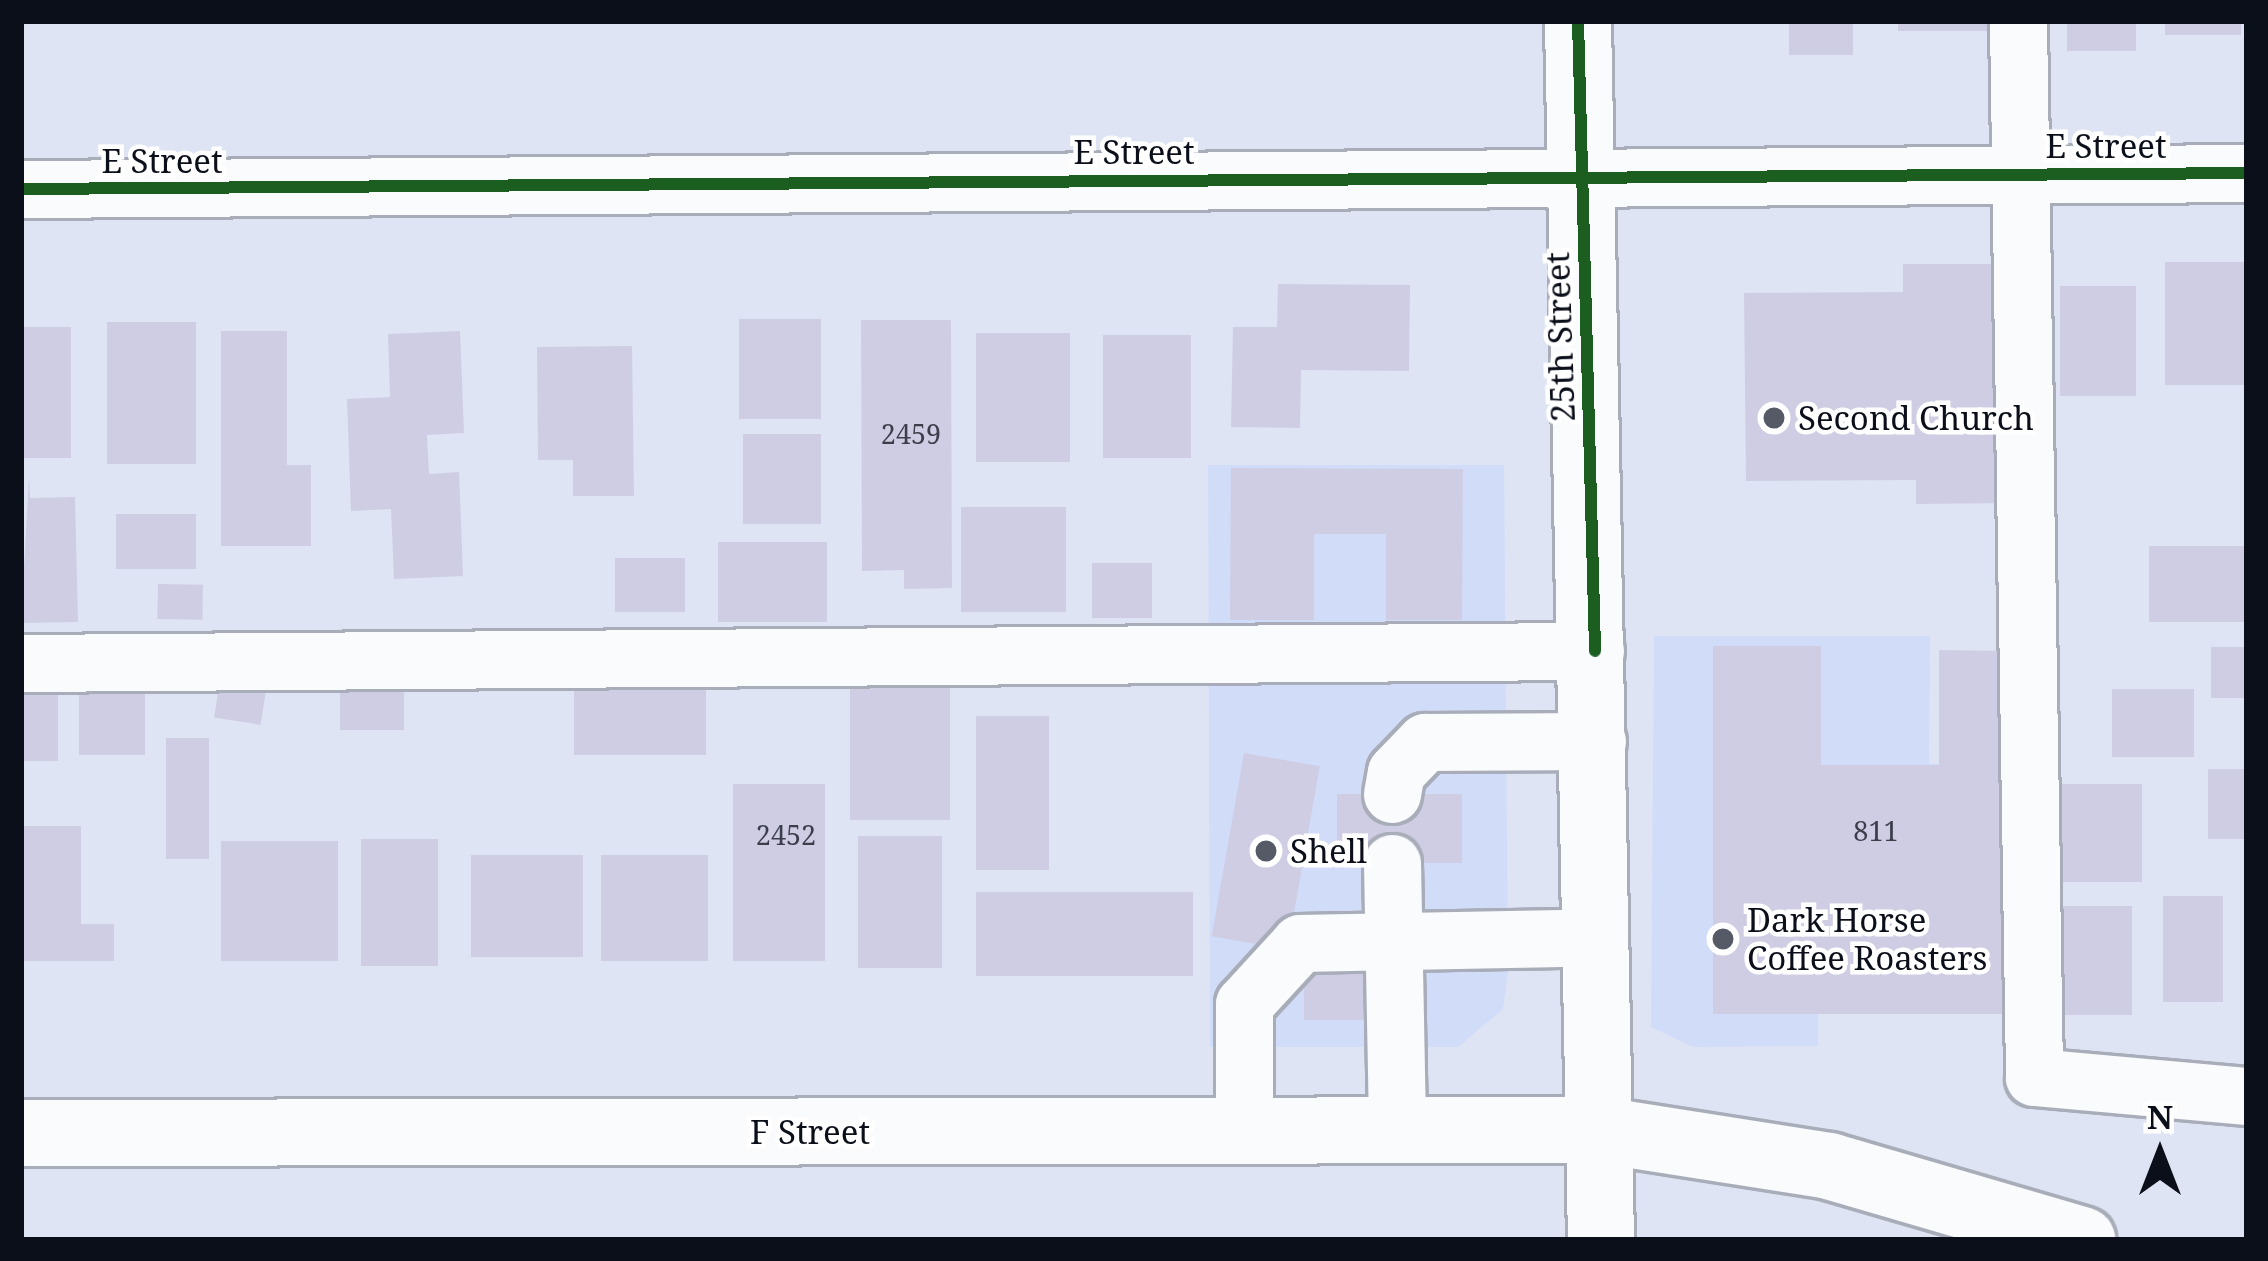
<!DOCTYPE html>
<html>
<head>
<meta charset="utf-8">
<style>
  body { margin:0 }
  #map { position:relative; width:2268px; height:1261px; overflow:hidden; background:#dee4f3; font-family:"Noto Serif",serif }
  div>[style] { position:absolute }
  .built>* { inset:0; background:#d1dcf8 }
  .building>* { inset:0; background:#cfcde4; transform-origin:0 0 }
  .roads { filter:drop-shadow(3px 0 #a8adb9) drop-shadow(-3px 0 #a8adb9) drop-shadow(0 3px #a8adb9) drop-shadow(0 -3px #a8adb9) }
  .minor>* { height:57px; margin:-28.5px; padding:0 28.5px; transform-origin:28.5px; border-radius:28.5px; background:#fafbfd }
  .major>* { height:66px; margin:-33px; padding:0 33px; transform-origin:33px; border-radius:33px; background:#fafbfd }
  .highway>* { height:66px; margin:-33px; padding:0 33px; transform-origin:33px; border-radius:33px; background:#fafbfd }
  .cycleway>* { height:12px; margin:-6px; padding:0 6px; transform-origin:6px; border-radius:6px; background:#1b5e20 }
  .dots>* { width:33px; height:33px; translate:-50% -50%; box-sizing:border-box; border:6px solid #fff; border-radius:50% }
  span { translate:-50% -50%; white-space:nowrap; text-align:center; line-height:1.15; -webkit-text-stroke:9px #fff; paint-order:stroke }
  .number-label { font-size:27px; color:#3c3e4c }
  .number-label span { -webkit-text-stroke-width:0 }
  .street-label { font-size:33px; color:#0b0f1a }
  .poi-label { font-size:33px; color:#0b0f1a }
  .left { translate:0 -50%; text-align:left }
  .frame { position:absolute; inset:0; border:24px solid #0b0f1a; pointer-events:none }
  .north { position:absolute; left:2100px; top:1093px; width:120px; height:120px; -webkit-text-stroke:9px #fff; paint-order:stroke; rotate:0deg; font-size:33px; font-weight:700; line-height:48px; text-align:center; color:#0b0f1a }
  .north::after { content:''; display:block; margin:auto; width:42px; height:54px; background:#0b0f1a; clip-path:polygon(50% 0,100% 100%,50% 72%,0 100%) }
</style>
</head>
<body>
<div id="map">
  <div class="built">
    <div style="clip-path:polygon(1208px 465px,1504px 465px,1508px 971px,1503px 1009px,1458px 1047px,1210px 1047px)"></div>
    <div style="clip-path:polygon(1654px 636px,1930px 636px,1929px 764px,1949px 764px,1819px 935px,1818px 1046px,1693px 1047px,1651px 1027px)"></div>
  </div>
  <div class="building">
    <div style="left:1789px;top:21px;width:64px;height:34px"></div>
    <div style="left:1898px;top:21px;width:105px;height:10px"></div>
    <div style="left:2067px;top:21px;width:69px;height:30px"></div>
    <div style="left:2165px;top:21px;width:76px;height:14px"></div>
    <div style="left:2165px;top:262px;width:80px;height:123px"></div>
    <div style="clip-path:polygon(1903px 264px,2008px 264px,2010px 503px,1916px 504px,1916px 480px,1746px 481px,1744px 293px,1903px 292px)"></div>
    <div style="clip-path:polygon(1278px 284px,1410px 285px,1409px 371px,1301px 370px,1300px 428px,1231px 427px,1233px 327px,1277px 327px)"></div>
    <div style="left:2136px;top:286px;width:110px;height:76px;rotate:90deg"></div>
    <div style="left:739px;top:319px;width:82px;height:100px"></div>
    <div style="clip-path:polygon(861px 320px,951px 320px,952px 588px,904px 589px,904px 570px,862px 571px)"></div>
    <div style="left:196px;top:322px;width:142px;height:89px;rotate:90deg"></div>
    <div style="left:21px;top:327px;width:50px;height:131px"></div>
    <div style="clip-path:polygon(221px 331px,287px 331px,287px 465px,311px 465px,311px 546px,221px 546px)"></div>
    <div style="clip-path:polygon(460px 331px,464px 433px,427px 435px,429px 474px,459px 472px,463px 576px,394px 579px,391px 509px,351px 511px,347px 399px,390px 397px,388px 334px)"></div>
    <div style="left:976px;top:333px;width:94px;height:129px"></div>
    <div style="left:1103px;top:335px;width:88px;height:123px"></div>
    <div style="clip-path:polygon(632px 346px,634px 496px,573px 496px,573px 460px,538px 460px,537px 347px)"></div>
    <div style="left:743px;top:434px;width:78px;height:90px"></div>
    <div style="clip-path:polygon(1231px 468px,1463px 469px,1462px 620px,1386px 620px,1386px 534px,1314px 534px,1314px 620px,1230px 620px)"></div>
    <div style="clip-path:polygon(29px 477px,30px 498px,75px 497px,78px 622px,21px 623px)"></div>
    <div style="left:961px;top:507px;width:105px;height:105px"></div>
    <div style="left:116px;top:514px;width:80px;height:55px"></div>
    <div style="left:718px;top:542px;width:109px;height:80px"></div>
    <div style="left:2149px;top:546px;width:98px;height:76px"></div>
    <div style="left:615px;top:558px;width:70px;height:54px"></div>
    <div style="left:1092px;top:563px;width:60px;height:55px"></div>
    <div style="left:158px;top:584px;width:45px;height:35px;rotate:1deg"></div>
    <div style="clip-path:polygon(1713px 646px,1821px 646px,1821px 765px,1939px 765px,1939px 650px,2007px 651px,2008px 1014px,1713px 1014px)"></div>
    <div style="left:2211px;top:647px;width:36px;height:51px"></div>
    <div style="left:850px;top:669px;width:100px;height:151px"></div>
    <div style="left:221px;top:674px;width:47px;height:44px;rotate:9deg"></div>
    <div style="left:21px;top:681px;width:37px;height:80px"></div>
    <div style="left:574px;top:683px;width:132px;height:72px"></div>
    <div style="left:340px;top:685px;width:64px;height:45px"></div>
    <div style="left:79px;top:688px;width:66px;height:67px"></div>
    <div style="left:2112px;top:689px;width:82px;height:68px"></div>
    <div style="left:976px;top:716px;width:73px;height:154px"></div>
    <div style="left:166px;top:738px;width:43px;height:121px"></div>
    <div style="left:1244px;top:753px;width:77px;height:186px;rotate:10deg"></div>
    <div style="left:2208px;top:769px;width:39px;height:70px"></div>
    <div style="left:733px;top:784px;width:92px;height:177px"></div>
    <div style="left:2060px;top:784px;width:82px;height:98px"></div>
    <div style="left:1337px;top:794px;width:125px;height:69px"></div>
    <div style="clip-path:polygon(21px 826px,81px 826px,81px 924px,114px 924px,114px 961px,21px 961px)"></div>
    <div style="left:858px;top:836px;width:84px;height:132px"></div>
    <div style="left:361px;top:839px;width:77px;height:127px"></div>
    <div style="left:221px;top:841px;width:117px;height:120px"></div>
    <div style="left:471px;top:855px;width:112px;height:102px"></div>
    <div style="left:601px;top:855px;width:107px;height:106px"></div>
    <div style="left:976px;top:892px;width:217px;height:84px"></div>
    <div style="left:2163px;top:896px;width:60px;height:106px"></div>
    <div style="left:2062px;top:906px;width:70px;height:109px"></div>
    <div style="left:1304px;top:953px;width:70px;height:67px"></div>
  </div>
  <div class="roads">
    <div class="minor">
      <div style="left:2018px;top:21px;width:1056px;rotate:89.13deg"></div>
      <div style="left:2034px;top:1077px;width:214px;rotate:5.1deg"></div>
      <div style="left:21px;top:189px;width:2226px;rotate:-0.41deg"></div>
      <div style="left:21px;top:663px;width:1574px;rotate:-0.44deg"></div>
      <div style="left:1392px;top:794px;width:22px;rotate:-80deg"></div>
      <div style="left:1396px;top:772px;width:42px;rotate:-46deg"></div>
      <div style="left:1425px;top:742px;width:172px;rotate:-0.3deg"></div>
      <div style="left:1392px;top:863px;width:268px;rotate:88.9deg"></div>
      <div style="left:1244px;top:1131px;width:127px;rotate:-90deg"></div>
      <div style="left:1244px;top:1004px;width:83px;rotate:-47.4deg"></div>
      <div style="left:1300px;top:943px;width:299px;rotate:-1.1deg"></div>
    </div>
    <div class="major">
      <div style="left:1578px;top:21px;width:1219px;rotate:88.92deg"></div>
      <div style="left:21px;top:1133px;width:1579px;rotate:-0.11deg"></div>
    </div>
    <div class="highway">
      <div style="left:1600px;top:1130px;width:232px;rotate:8.9deg"></div>
      <div style="left:1829px;top:1166px;width:264px;rotate:16.3deg"></div>
    </div>
  </div>
  <div class="cycleway">
    <div style="left:1578px;top:21px;width:630px;rotate:88.45deg"></div>
    <div style="left:21px;top:189px;width:2226px;rotate:-0.41deg"></div>
  </div>
  <div class="dots">
    <div style="left:1774px;top:418px;background:#555a66"></div>
    <div style="left:1266px;top:851px;background:#555a66"></div>
    <div style="left:1723px;top:939px;background:#555a66"></div>
  </div>
  <div class="number-label">
    <span style="left:911px;top:434px">2459</span>
    <span style="left:1876px;top:831px">811</span>
    <span style="left:786px;top:835px">2452</span>
  </div>
  <div class="street-label">
    <span style="left:2106px;top:146px">E Street</span>
    <span style="left:1134px;top:152px">E Street</span>
    <span style="left:162px;top:161px">E Street</span>
    <span style="left:1560px;top:337px;rotate:-92deg">25th Street</span>
    <span style="left:810px;top:1132px">F Street</span>
  </div>
  <div class="poi-label">
    <span class="left" style="left:1798px;top:418px">Second Church</span>
    <span class="left" style="left:1290px;top:851px">Shell</span>
    <span class="left" style="left:1747px;top:939px">Dark Horse<br>Coffee Roasters</span>
  </div>
  <div class="frame"></div>
  <div class="north">N</div>
</div>
</body>
</html>
